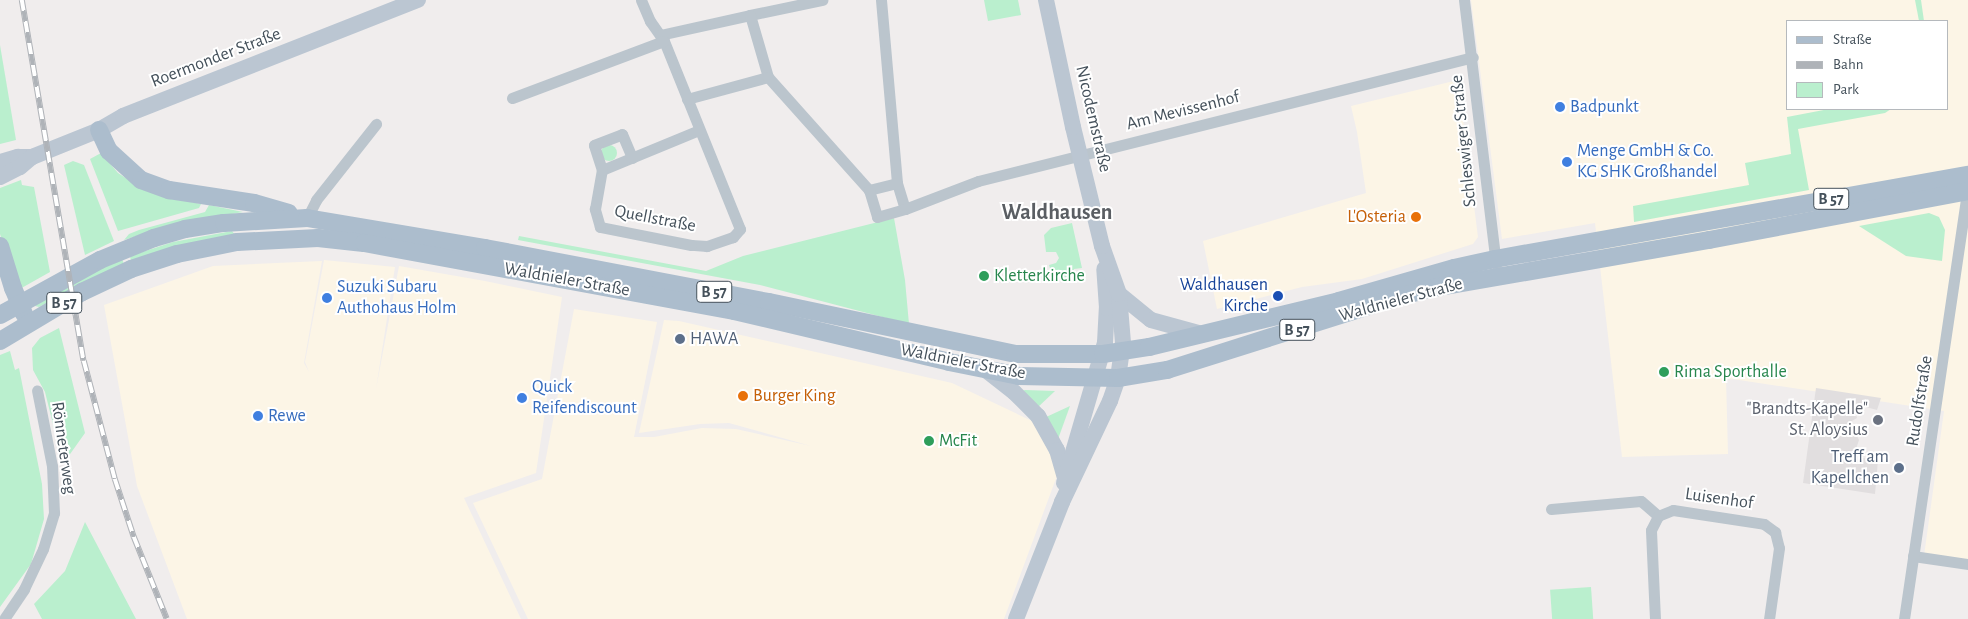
<!DOCTYPE html>
<html>
<head>
<meta charset="utf-8">
<style>
  body { margin:0 }
  #map { position:relative; width:1968px; height:619px; overflow:hidden; background:#f0eded; font-family:"Alegreya Sans",sans-serif }
  div>[style] { position:absolute }
  .commercial>* { inset:0; background:#fcf5e6 }
  .education>* { inset:0; background:#e1dedf }
  .green>* { inset:0; background:#baefce; transform-origin:0 0 }
  .round { border-radius:50% }
  .minor>* { height:11px; margin:-5.5px; padding:0 5.5px; transform-origin:5.5px; border-radius:5.5px; background:#bbc5cd }
  .secondary>* { height:16px; margin:-8px; padding:0 8px; transform-origin:8px; border-radius:8px; background:#bbc6d2 }
  .primary>* { height:18px; margin:-9px; padding:0 9px; transform-origin:9px; border-radius:9px; background:#acbdcd }
  .rail>* { height:5.5px; margin-top:-2.75px; transform-origin:0; background:repeating-linear-gradient(90deg,#fff 0 11px,#afb3b8 0 22px); box-sizing:border-box; border-block:1px solid #afb3b8 }
  .dots>* { width:14px; height:14px; translate:-50% -50%; box-sizing:border-box; border:2px solid #fff; border-radius:50% }
  span { translate:-50% -50%; white-space:nowrap; text-align:center; line-height:1.15; -webkit-text-stroke:4px #fff; paint-order:stroke }
  .shield-label span { padding:1px 4px; background:#fff; border:1px solid; border-radius:4px; -webkit-text-stroke-width:0 }
  .shield-label { font-size:16px; color:#45515b; font-weight:700 }
  .street-label { font-size:18px; color:#45515b }
  .shop-label { font-size:18px; color:#366cbe }
  .left { translate:0 -50%; text-align:left }
  .food-label { font-size:18px; color:#c56008 }
  .right { translate:-100% -50%; text-align:right }
  .leisure-label { font-size:18px; color:#27864d }
  .transit-label { font-size:18px; color:#164399 }
  .service-label { font-size:18px; color:#4e5e75 }
  .worship-label { font-size:18px; color:#5b616d }
  .district-label { font-size:22px; color:#5a5e63; font-weight:700 }
  .legend { position:absolute; left:1786px; top:20px; width:162px; height:90px; box-sizing:border-box; background:#fff; border:1px solid #b5b9bd; margin:0; padding:6px 9px; list-style:none; font-size:15px; color:#45515b }
  .legend li { display:flex; align-items:center; gap:10px; height:25px }
  .legend b { width:25px; border:1px solid #b5b9bd }
</style>
</head>
<body>
<div id="map">
  <div class="commercial">
    <div style="clip-path:polygon(evenodd,1471px 0,1968px 0,1968px 563px,1924px 556px,1944px 411px,1726px 378px,1728px 454px,1622px 457px,1595px 223px,1502px 239px,1471px 0,1787px 21px,1947px 21px,1947px 109px,1787px 109px,1787px 21px)"></div>
    <div style="clip-path:polygon(1458px 80px,1478px 237px,1473px 244px,1362px 279px,1302px 287px,1217px 309px,1203px 241px,1366px 193px,1357px 132px,1351px 106px)"></div>
    <div style="clip-path:polygon(324px 260px,395px 267px,376px 389px,399px 266px,485px 281px,562px 297px,536px 473px,464px 498px,521px 619px,187px 619px,137px 486px,104px 305px,213px 266px,322px 261px,304px 363px,309px 372px,305px 362px)"></div>
    <div style="clip-path:polygon(574px 309px,657px 322px,634px 437px,654px 437px,702px 428px,736px 429px,811px 446px,729px 423px,700px 424px,639px 433px,664px 320px,679px 321px,952px 383px,1032px 421px,1061px 465px,1004px 619px,528px 619px,473px 503px,542px 479px)"></div>
  </div>
  <div class="education">
    <div style="clip-path:polygon(1816px 388px,1881px 398px,1877px 410px,1862px 406px,1862px 408px,1855px 412px,1857px 418px,1850px 422px,1859px 440px,1856px 449px,1864px 450px,1863px 458px,1878px 460px,1875px 494px,1803px 483px)"></div>
  </div>
  <div class="green">
    <div style="clip-path:polygon(984px 0,1018px 0,1021px 15px,988px 21px)"></div>
    <div style="clip-path:polygon(1915px 0,1921px 0,1924px 21px,1919px 21px)"></div>
    <div style="clip-path:polygon(0 45px,16px 140px,0 144px)"></div>
    <div style="clip-path:polygon(1829px 109px,1891px 109px,1885px 113px,1798px 129px,1809px 190px,1634px 222px,1633px 206px,1749px 185px,1745px 163px,1791px 154px,1787px 117px)"></div>
    <div class="round" style="left:601px;top:145px;width:16px;height:16px"></div>
    <div style="clip-path:polygon(101px 153px,118px 173px,141px 188px,159px 195px,201px 204px,199px 208px,118px 231px,90px 159px)"></div>
    <div style="clip-path:polygon(73px 161px,84px 165px,114px 241px,85px 255px,64px 165px)"></div>
    <div style="clip-path:polygon(21px 180px,22px 185px,34px 187px,50px 272px,18px 290px,0 234px,0 188px)"></div>
    <div style="clip-path:polygon(209px 205px,243px 212px,175px 224px,124px 240px,129px 234px,139px 230px,205px 212px)"></div>
    <div style="clip-path:polygon(1929px 213px,1939px 217px,1945px 230px,1942px 261px,1906px 256px,1859px 226px)"></div>
    <div style="clip-path:polygon(894px 218px,905px 280px,909px 324px,760px 285px,518px 240px,519px 236px,706px 271px,743px 256px)"></div>
    <div style="clip-path:polygon(1072px 223px,1082px 268px,1074px 269px,1072px 276px,1053px 279px,1049px 265px,1056px 263px,1059px 258px,1056px 252px,1046px 252px,1044px 235px,1051px 228px)"></div>
    <div style="clip-path:polygon(232px 231px,235px 235px,131px 261px,130px 256px,173px 242px)"></div>
    <div style="clip-path:polygon(122px 259px,124px 264px,39px 307px,35px 306px,36px 303px,78px 280px)"></div>
    <div style="clip-path:polygon(59px 328px,85px 433px,63px 464px,45px 392px,33px 370px,32px 348px,40px 338px)"></div>
    <div style="clip-path:polygon(10px 351px,15px 370px,19px 368px,42px 484px,44px 519px,31px 564px,0 607px,0 355px)"></div>
    <div style="clip-path:polygon(1025px 390px,1055px 391px,1036px 409px,1022px 391px)"></div>
    <div style="clip-path:polygon(1070px 406px,1057px 442px,1044px 418px)"></div>
    <div style="clip-path:polygon(85px 522px,136px 619px,42px 619px,34px 604px,65px 571px)"></div>
    <div style="left:1591px;top:587px;width:32px;height:41px;rotate:86deg"></div>
  </div>
  <div class="minor">
    <div style="left:641px;top:0;width:23px;rotate:67deg"></div>
    <div style="left:650px;top:21px;width:24px;rotate:55deg"></div>
    <div style="left:664px;top:41px;width:203px;rotate:68deg"></div>
    <div style="left:740px;top:229px;width:11px;rotate:131deg"></div>
    <div style="left:733px;top:237px;width:28px;rotate:161deg"></div>
    <div style="left:707px;top:246px;width:16px;rotate:-176deg"></div>
    <div style="left:691px;top:245px;width:93px;rotate:-168.8deg"></div>
    <div style="left:600px;top:227px;width:19px;rotate:-106deg"></div>
    <div style="left:595px;top:209px;width:40px;rotate:-80deg"></div>
    <div style="left:602px;top:170px;width:105px;rotate:-22.4deg"></div>
    <div style="left:881px;top:0;width:184px;rotate:85deg"></div>
    <div style="left:897px;top:183px;width:27px;rotate:73deg"></div>
    <div style="left:1464px;top:0;width:266px;rotate:83.1deg"></div>
    <div style="left:750px;top:15px;width:74px;rotate:-11.8deg"></div>
    <div style="left:660px;top:35px;width:92px;rotate:-12.5deg"></div>
    <div style="left:750px;top:15px;width:65px;rotate:73.8deg"></div>
    <div style="left:768px;top:77px;width:84px;rotate:164.8deg"></div>
    <div style="left:768px;top:77px;width:152px;rotate:48.2deg"></div>
    <div style="left:512px;top:98px;width:162px;rotate:-20.6deg"></div>
    <div style="left:602px;top:170px;width:26px;rotate:-108deg"></div>
    <div style="left:594px;top:145px;width:30px;rotate:-21deg"></div>
    <div style="left:622px;top:134px;width:26px;rotate:67deg"></div>
    <div style="left:897px;top:183px;width:29px;rotate:166deg"></div>
    <div style="left:869px;top:190px;width:28px;rotate:73deg"></div>
    <div style="left:877px;top:217px;width:29px;rotate:-16deg"></div>
    <div style="left:905px;top:209px;width:78px;rotate:-21deg"></div>
    <div style="left:978px;top:181px;width:510px;rotate:-14.06deg"></div>
    <div style="left:307px;top:218px;width:20px;rotate:-63deg"></div>
    <div style="left:316px;top:200px;width:97px;rotate:-51.7deg"></div>
    <div style="left:1551px;top:509px;width:90px;rotate:-5.1deg"></div>
    <div style="left:1641px;top:501px;width:23px;rotate:41deg"></div>
    <div style="left:1913px;top:556px;width:56px;rotate:8.3deg"></div>
    <div style="left:4px;top:619px;width:36px;rotate:-56deg"></div>
    <div style="left:24px;top:589px;width:44px;rotate:-64.6deg"></div>
    <div style="left:43px;top:549px;width:38px;rotate:-73deg"></div>
    <div style="left:54px;top:513px;width:47px;rotate:-92.4deg"></div>
    <div style="left:52px;top:466px;width:77px;rotate:-101.2deg"></div>
    <div style="left:1655px;top:619px;width:89px;rotate:-92.6deg"></div>
    <div style="left:1651px;top:530px;width:16px;rotate:-63deg"></div>
    <div style="left:1658px;top:516px;width:16px;rotate:-22deg"></div>
    <div style="left:1673px;top:510px;width:92px;rotate:8.7deg"></div>
    <div style="left:1764px;top:524px;width:14px;rotate:36deg"></div>
    <div style="left:1775px;top:532px;width:16px;rotate:76deg"></div>
    <div style="left:1779px;top:548px;width:72px;rotate:98deg"></div>
    <div style="left:1904px;top:619px;width:436px;rotate:-81.6deg"></div>
  </div>
  <div class="secondary">
    <div style="left:0;top:162px;width:19px;rotate:-16deg"></div>
    <div style="left:18px;top:157px;width:14px"></div>
    <div style="left:0;top:177px;width:22px;rotate:-27deg"></div>
    <div style="left:20px;top:167px;width:16px;rotate:-40deg"></div>
    <div style="left:32px;top:157px;width:72px;rotate:-21.9deg"></div>
    <div style="left:99px;top:130px;width:28px;rotate:-30deg"></div>
    <div style="left:123px;top:116px;width:317px;rotate:-21.5deg"></div>
    <div style="left:1119px;top:294px;width:41px;rotate:39.1deg"></div>
    <div style="left:1151px;top:320px;width:53px;rotate:15.4deg"></div>
    <div style="left:987px;top:371px;width:34px;rotate:38deg"></div>
    <div style="left:1014px;top:392px;width:34px;rotate:45deg"></div>
    <div style="left:1038px;top:416px;width:39px;rotate:61deg"></div>
    <div style="left:1057px;top:450px;width:26px;rotate:74deg"></div>
    <div style="left:1064px;top:483px;width:146px;rotate:-73.7deg"></div>
    <div style="left:1105px;top:343px;width:35px;rotate:-87deg"></div>
    <div style="left:1107px;top:308px;width:39px;rotate:-94deg"></div>
    <div style="left:1016px;top:619px;width:126px;rotate:-68.5deg"></div>
    <div style="left:1062px;top:502px;width:112px;rotate:-64.6deg"></div>
    <div style="left:1110px;top:401px;width:24px;rotate:-71deg"></div>
    <div style="left:1118px;top:378px;width:35px;rotate:-82deg"></div>
    <div style="left:1123px;top:343px;width:49px;rotate:-94.7deg"></div>
    <div style="left:1119px;top:294px;width:51px;rotate:-109.5deg"></div>
    <div style="left:1102px;top:246px;width:122px;rotate:-103.7deg"></div>
    <div style="left:1073px;top:127px;width:130px;rotate:-102deg"></div>
  </div>
  <div class="primary">
    <div style="left:99px;top:130px;width:23px;rotate:65deg"></div>
    <div style="left:109px;top:151px;width:43px;rotate:42.2deg"></div>
    <div style="left:141px;top:180px;width:30px;rotate:20deg"></div>
    <div style="left:169px;top:190px;width:86px;rotate:8.7deg"></div>
    <div style="left:254px;top:203px;width:36px;rotate:16deg"></div>
    <div style="left:0;top:246px;width:44px;rotate:72.8deg"></div>
    <div style="left:13px;top:288px;width:28px;rotate:67deg"></div>
    <div style="left:0;top:315px;width:114px;rotate:-28.8deg"></div>
    <div style="left:100px;top:260px;width:58px;rotate:-22.2deg"></div>
    <div style="left:154px;top:238px;width:32px;rotate:-16deg"></div>
    <div style="left:185px;top:229px;width:39px;rotate:-9deg"></div>
    <div style="left:224px;top:223px;width:83px;rotate:-3.4deg"></div>
    <div style="left:307px;top:218px;width:181px;rotate:9.6deg"></div>
    <div style="left:485px;top:248px;width:289px;rotate:10.8deg"></div>
    <div style="left:769px;top:302px;width:251px;rotate:11.9deg"></div>
    <div style="left:1015px;top:354px;width:88px"></div>
    <div style="left:1103px;top:354px;width:47px;rotate:-8.7deg"></div>
    <div style="left:1149px;top:347px;width:195px;rotate:-13.6deg"></div>
    <div style="left:1339px;top:301px;width:120px;rotate:-16deg"></div>
    <div style="left:1454px;top:268px;width:42px;rotate:-12.4deg"></div>
    <div style="left:1495px;top:259px;width:480px;rotate:-10.1deg"></div>
    <div style="left:0;top:341px;width:96px;rotate:-30.9deg"></div>
    <div style="left:82px;top:292px;width:54px;rotate:-25.1deg"></div>
    <div style="left:131px;top:269px;width:48px;rotate:-18.1deg"></div>
    <div style="left:177px;top:254px;width:61px;rotate:-11.3deg"></div>
    <div style="left:237px;top:242px;width:81px;rotate:-2.8deg"></div>
    <div style="left:318px;top:238px;width:46px;rotate:6.2deg"></div>
    <div style="left:364px;top:243px;width:376px;rotate:10.4deg"></div>
    <div style="left:734px;top:311px;width:221px;rotate:13.3deg"></div>
    <div style="left:949px;top:362px;width:71px;rotate:11.3deg"></div>
    <div style="left:1019px;top:376px;width:99px;rotate:1.2deg"></div>
    <div style="left:1118px;top:378px;width:50px;rotate:-9.3deg"></div>
    <div style="left:1167px;top:370px;width:232px;rotate:-17.6deg"></div>
    <div style="left:1388px;top:300px;width:41px;rotate:-15.4deg"></div>
    <div style="left:1428px;top:289px;width:285px;rotate:-9.9deg"></div>
    <div style="left:1709px;top:240px;width:264px;rotate:-10.7deg"></div>
  </div>
  <div class="rail">
    <div style="left:22px;top:0;width:366px;rotate:80.3deg"></div>
    <div style="left:84px;top:361px;width:122px;rotate:75.3deg"></div>
    <div style="left:115px;top:479px;width:61px;rotate:71.9deg"></div>
    <div style="left:134px;top:537px;width:88px;rotate:68.1deg"></div>
  </div>
  <div class="dots">
    <div style="left:1560px;top:107px;background:#3f7fe0"></div>
    <div style="left:1567px;top:162px;background:#3f7fe0"></div>
    <div style="left:1416px;top:217px;background:#e8710a"></div>
    <div style="left:984px;top:276px;background:#2e9e5b"></div>
    <div style="left:1278px;top:296px;background:#1a4fb4"></div>
    <div style="left:327px;top:298px;background:#3f7fe0"></div>
    <div style="left:680px;top:339px;background:#5c6f8a"></div>
    <div style="left:1664px;top:372px;background:#2e9e5b"></div>
    <div style="left:743px;top:396px;background:#e8710a"></div>
    <div style="left:522px;top:398px;background:#3f7fe0"></div>
    <div style="left:258px;top:416px;background:#3f7fe0"></div>
    <div style="left:1878px;top:420px;background:#6b7280"></div>
    <div style="left:929px;top:441px;background:#2e9e5b"></div>
    <div style="left:1899px;top:468px;background:#5c6f8a"></div>
  </div>
  <div class="shield-label">
    <span style="left:1831px;top:199px">B 57</span>
    <span style="left:714px;top:292px">B 57</span>
    <span style="left:64px;top:303px">B 57</span>
    <span style="left:1297px;top:330px">B 57</span>
  </div>
  <div class="street-label">
    <span style="left:216px;top:58px;rotate:-21deg">Roermonder Straße</span>
    <span style="left:1183px;top:111px;rotate:-14deg">Am Mevissenhof</span>
    <span style="left:1093px;top:119px;rotate:77deg">Nicodemstraße</span>
    <span style="left:1464px;top:141px;rotate:-96deg">Schleswiger Straße</span>
    <span style="left:655px;top:219px;rotate:11deg">Quellstraße</span>
    <span style="left:567px;top:280px;rotate:10deg">Waldnieler Straße</span>
    <span style="left:1401px;top:300px;rotate:-15deg">Waldnieler Straße</span>
    <span style="left:963px;top:362px;rotate:11deg">Waldnieler Straße</span>
    <span style="left:1920px;top:401px;rotate:-81deg">Rudolfstraße</span>
    <span style="left:63px;top:448px;rotate:82deg">Rönneterweg</span>
    <span style="left:1719px;top:499px;rotate:8deg">Luisenhof</span>
  </div>
  <div class="shop-label">
    <span class="left" style="left:1570px;top:107px">Badpunkt</span>
    <span class="left" style="left:1577px;top:162px">Menge GmbH &amp; Co.<br>KG SHK Großhandel</span>
    <span class="left" style="left:337px;top:298px">Suzuki Subaru<br>Authohaus Holm</span>
    <span class="left" style="left:532px;top:398px">Quick<br>Reifendiscount</span>
    <span class="left" style="left:268px;top:416px">Rewe</span>
  </div>
  <div class="food-label">
    <span class="right" style="left:1406px;top:217px">L'Osteria</span>
    <span class="left" style="left:753px;top:396px">Burger King</span>
  </div>
  <div class="leisure-label">
    <span class="left" style="left:994px;top:276px">Kletterkirche</span>
    <span class="left" style="left:1674px;top:372px">Rima Sporthalle</span>
    <span class="left" style="left:939px;top:441px">McFit</span>
  </div>
  <div class="transit-label">
    <span class="right" style="left:1268px;top:296px">Waldhausen<br>Kirche</span>
  </div>
  <div class="service-label">
    <span class="left" style="left:690px;top:339px">HAWA</span>
    <span class="right" style="left:1889px;top:468px">Treff am<br>Kapellchen</span>
  </div>
  <div class="worship-label">
    <span class="right" style="left:1868px;top:420px">"Brandts-Kapelle"<br>St. Aloysius</span>
  </div>
  <div class="district-label">
    <span style="left:1057px;top:213px">Waldhausen</span>
  </div>
  <ul class="legend">
  <li><b style="height:6px;background:#acbdcd"></b>Straße</li>
  <li><b style="height:6px;background:#afb3b8"></b>Bahn</li>
  <li><b style="height:14px;background:#baefce"></b>Park</li>
  </ul>
</div>
</body>
</html>
